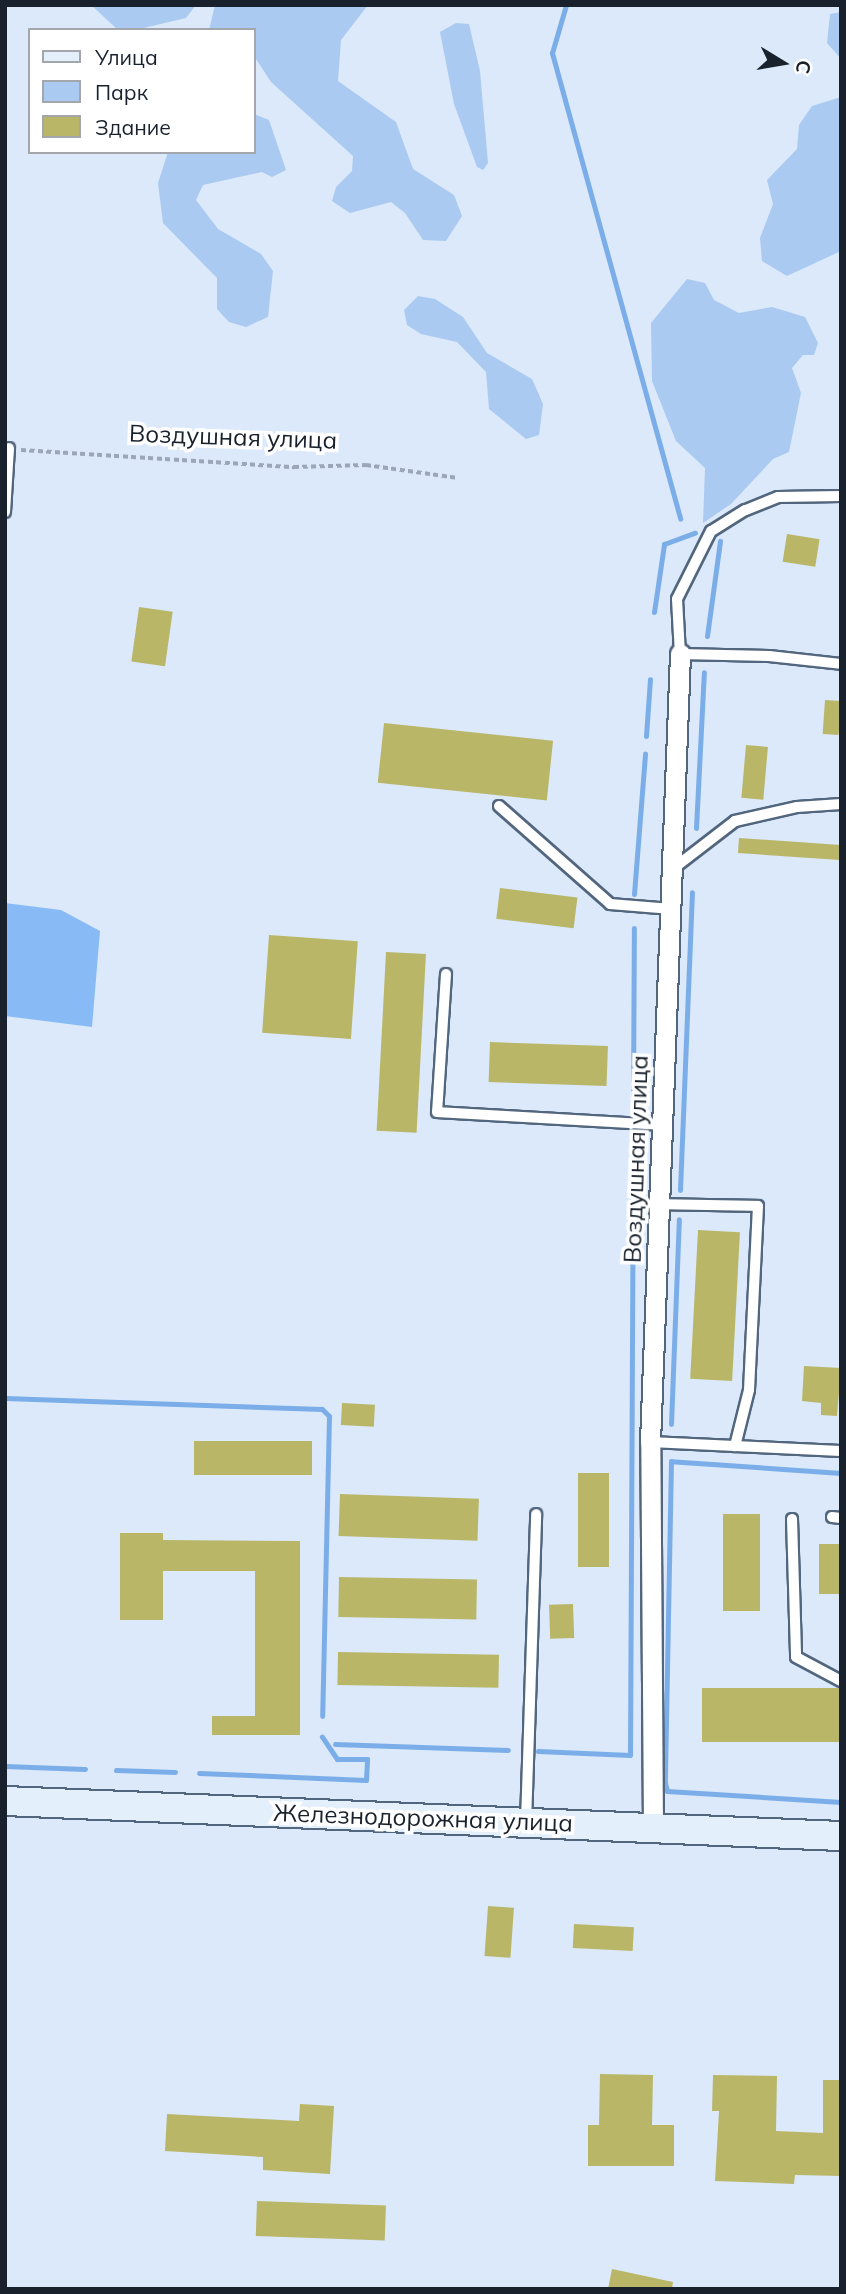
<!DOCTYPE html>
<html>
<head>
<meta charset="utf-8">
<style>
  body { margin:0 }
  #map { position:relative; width:846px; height:2294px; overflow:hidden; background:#dbe9fa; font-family:Mulish,sans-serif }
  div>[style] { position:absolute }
  .green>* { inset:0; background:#aacaf1 }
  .forest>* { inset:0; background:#88bbf6 }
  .stream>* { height:5px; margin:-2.5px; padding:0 2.5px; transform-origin:2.5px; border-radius:2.5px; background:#7baee8 }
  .building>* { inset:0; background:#b9b668; transform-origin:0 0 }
  .path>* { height:3.5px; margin-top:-1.75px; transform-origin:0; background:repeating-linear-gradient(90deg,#9ba7b6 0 5px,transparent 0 8.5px) }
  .roads { filter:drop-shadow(2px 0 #52667e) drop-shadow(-2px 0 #52667e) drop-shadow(0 2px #52667e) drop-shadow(0 -2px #52667e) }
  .lane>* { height:10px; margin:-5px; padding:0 5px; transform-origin:5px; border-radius:5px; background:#fff }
  .street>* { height:19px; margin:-9.5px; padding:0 9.5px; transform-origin:9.5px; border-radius:9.5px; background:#fff }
  .secondary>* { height:28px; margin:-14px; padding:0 14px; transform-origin:14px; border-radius:14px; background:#e4effc }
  span { translate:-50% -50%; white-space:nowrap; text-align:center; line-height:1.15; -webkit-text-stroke:7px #fff; paint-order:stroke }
  .street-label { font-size:24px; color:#19222c }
  .frame { position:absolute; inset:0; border:7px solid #19222c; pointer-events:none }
  .legend { position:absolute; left:28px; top:28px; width:228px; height:126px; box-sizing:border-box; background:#fff; border:2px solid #a3a7ab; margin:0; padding:9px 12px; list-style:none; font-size:21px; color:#19222c }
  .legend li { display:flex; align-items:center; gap:14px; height:35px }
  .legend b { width:35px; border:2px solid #a3a7ab }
  .north { position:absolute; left:748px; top:28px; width:70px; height:70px; -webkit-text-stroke:5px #fff; paint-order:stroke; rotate:101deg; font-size:19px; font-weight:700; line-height:28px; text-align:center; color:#19222c }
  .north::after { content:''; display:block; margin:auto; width:24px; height:32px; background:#19222c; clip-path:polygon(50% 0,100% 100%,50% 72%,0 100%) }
</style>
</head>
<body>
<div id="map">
  <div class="green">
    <div style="clip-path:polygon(91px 5px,196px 5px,186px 18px,135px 30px,118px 30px)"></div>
    <div style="clip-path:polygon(215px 5px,368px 5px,341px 40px,338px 81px,396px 122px,413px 169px,454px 195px,462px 216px,446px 241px,423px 240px,405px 213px,391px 202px,350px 213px,332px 201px,336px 187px,352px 171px,353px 156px,271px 82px,254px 56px,254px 30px,209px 30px)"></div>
    <div style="clip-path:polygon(841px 12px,841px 59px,827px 43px,830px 14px)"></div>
    <div style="clip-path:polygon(456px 23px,469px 24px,480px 71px,488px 163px,483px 170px,477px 167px,454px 104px,440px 32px)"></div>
    <div style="clip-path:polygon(841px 97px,841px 251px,787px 276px,762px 261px,760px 238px,773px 204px,767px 180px,797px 149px,799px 125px,812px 106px)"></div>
    <div style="clip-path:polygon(254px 114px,269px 120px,286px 170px,272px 177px,262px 172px,203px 185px,196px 200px,218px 229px,261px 254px,273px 271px,268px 317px,246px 327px,229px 322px,217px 309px,217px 278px,163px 223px,158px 183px,168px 152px,254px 152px)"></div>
    <div style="clip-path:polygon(687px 279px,705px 283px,714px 300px,739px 313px,772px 307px,805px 317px,818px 343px,814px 355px,803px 355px,792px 368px,801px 393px,789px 452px,773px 459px,731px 504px,703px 523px,705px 468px,676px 441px,652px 381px,651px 323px)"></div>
    <div style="clip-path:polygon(418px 296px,435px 299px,463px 317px,487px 353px,532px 379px,543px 404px,539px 435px,526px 439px,489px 409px,486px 372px,457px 342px,421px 334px,407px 325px,404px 310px)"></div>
  </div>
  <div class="forest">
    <div style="clip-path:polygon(5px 903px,61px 910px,100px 931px,92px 1027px,5px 1016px)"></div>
  </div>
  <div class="stream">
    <div style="left:566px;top:5px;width:50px;rotate:106.3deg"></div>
    <div style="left:552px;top:53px;width:483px;rotate:74.6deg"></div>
    <div style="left:654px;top:612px;width:69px;rotate:-81.6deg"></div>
    <div style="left:664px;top:544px;width:33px;rotate:-20deg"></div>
    <div style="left:707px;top:636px;width:96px;rotate:-82.2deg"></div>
    <div style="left:646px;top:736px;width:57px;rotate:-86deg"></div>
    <div style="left:696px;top:828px;width:156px;rotate:-87.1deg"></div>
    <div style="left:634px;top:894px;width:141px;rotate:-85.5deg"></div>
    <div style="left:633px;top:1099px;width:171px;rotate:-89.7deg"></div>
    <div style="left:680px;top:1190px;width:298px;rotate:-87.7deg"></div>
    <div style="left:5px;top:1398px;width:317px;rotate:2deg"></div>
    <div style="left:322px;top:1409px;width:10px;rotate:45deg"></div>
    <div style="left:329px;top:1416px;width:300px;rotate:91.3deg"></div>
    <div style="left:671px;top:1424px;width:205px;rotate:-87.8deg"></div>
    <div style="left:841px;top:1473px;width:170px;rotate:-176deg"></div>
    <div style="left:671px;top:1461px;width:322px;rotate:91.1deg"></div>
    <div style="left:665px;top:1783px;width:8px;rotate:76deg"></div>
    <div style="left:667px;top:1791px;width:174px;rotate:3.6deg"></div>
    <div style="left:335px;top:1744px;width:173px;rotate:2deg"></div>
    <div style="left:538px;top:1751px;width:92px;rotate:2.5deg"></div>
    <div style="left:630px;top:1755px;width:615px;rotate:-89.72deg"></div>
    <div style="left:5px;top:1766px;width:80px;rotate:2.1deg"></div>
    <div style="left:116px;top:1770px;width:59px;rotate:1.9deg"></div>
    <div style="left:199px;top:1773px;width:167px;rotate:2.4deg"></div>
    <div style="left:366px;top:1780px;width:21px;rotate:-87deg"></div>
    <div style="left:367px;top:1759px;width:30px;rotate:180deg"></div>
    <div style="left:337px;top:1759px;width:27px;rotate:-124deg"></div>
  </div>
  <div class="building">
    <div style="left:787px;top:534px;width:33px;height:28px;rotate:9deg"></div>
    <div style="left:139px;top:607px;width:34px;height:55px;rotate:8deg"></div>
    <div style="left:825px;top:700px;width:16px;height:34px;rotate:4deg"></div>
    <div style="left:384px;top:723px;width:170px;height:60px;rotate:6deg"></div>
    <div style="left:746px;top:745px;width:22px;height:53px;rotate:5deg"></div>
    <div style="left:739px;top:838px;width:102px;height:15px;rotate:4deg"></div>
    <div style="left:500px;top:888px;width:78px;height:31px;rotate:7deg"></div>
    <div style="left:269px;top:935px;width:89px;height:98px;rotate:4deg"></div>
    <div style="left:386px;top:952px;width:40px;height:179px;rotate:3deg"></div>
    <div style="left:490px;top:1042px;width:118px;height:40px;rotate:2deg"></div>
    <div style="left:698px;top:1230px;width:42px;height:149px;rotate:3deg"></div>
    <div style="clip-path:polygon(804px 1366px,841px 1368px,837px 1416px,821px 1415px,821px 1403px,802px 1401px)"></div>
    <div style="left:342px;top:1403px;width:33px;height:22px;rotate:3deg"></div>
    <div style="left:194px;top:1441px;width:118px;height:34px"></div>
    <div style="left:578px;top:1473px;width:31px;height:94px"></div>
    <div style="left:340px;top:1494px;width:139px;height:42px;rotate:2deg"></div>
    <div style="left:723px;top:1514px;width:37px;height:97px"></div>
    <div style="clip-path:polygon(120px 1533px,163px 1533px,163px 1540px,300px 1541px,300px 1735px,212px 1735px,212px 1716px,255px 1716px,255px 1571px,163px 1571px,163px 1620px,120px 1620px)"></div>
    <div style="left:819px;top:1544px;width:22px;height:50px"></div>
    <div style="left:339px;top:1577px;width:138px;height:40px;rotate:1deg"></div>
    <div style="left:573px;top:1604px;width:34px;height:24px;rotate:88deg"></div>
    <div style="left:338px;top:1652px;width:161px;height:33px;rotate:1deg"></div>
    <div style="left:839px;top:1688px;width:54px;height:137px;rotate:90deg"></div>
    <div style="left:488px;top:1906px;width:26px;height:50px;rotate:4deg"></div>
    <div style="left:574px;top:1924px;width:60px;height:24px;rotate:3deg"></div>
    <div style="clip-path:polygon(600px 2074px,653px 2075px,652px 2125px,674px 2125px,674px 2166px,588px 2166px,588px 2125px,599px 2125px)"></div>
    <div style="clip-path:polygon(713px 2075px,777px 2076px,776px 2131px,823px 2133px,823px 2080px,841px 2080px,841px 2176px,795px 2175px,794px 2184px,715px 2181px,719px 2111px,712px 2111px)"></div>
    <div style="clip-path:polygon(300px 2104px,334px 2106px,330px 2174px,263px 2170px,263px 2157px,165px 2151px,167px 2114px,299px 2121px)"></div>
    <div style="left:257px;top:2201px;width:129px;height:35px;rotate:2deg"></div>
    <div style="clip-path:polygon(612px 2269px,673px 2282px,672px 2289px,608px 2289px)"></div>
  </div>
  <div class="path">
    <div style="left:21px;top:450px;width:274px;rotate:3.6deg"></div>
    <div style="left:294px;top:467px;width:72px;rotate:-1.6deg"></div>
    <div style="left:366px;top:465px;width:93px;rotate:8deg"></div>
  </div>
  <div class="roads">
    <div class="lane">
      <div style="left:841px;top:496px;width:63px;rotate:179.1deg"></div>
      <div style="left:778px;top:497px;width:35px;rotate:158deg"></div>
      <div style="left:745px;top:510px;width:40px;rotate:148deg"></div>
      <div style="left:711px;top:531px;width:76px;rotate:116.6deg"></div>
      <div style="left:677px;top:599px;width:55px;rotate:86.9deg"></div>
      <div style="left:680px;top:654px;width:89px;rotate:1.3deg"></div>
      <div style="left:769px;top:656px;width:72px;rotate:6.3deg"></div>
      <div style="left:5px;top:512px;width:64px;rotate:-86.4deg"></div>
      <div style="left:499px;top:806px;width:148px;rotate:41.4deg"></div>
      <div style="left:610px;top:904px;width:62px;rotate:4.6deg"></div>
      <div style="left:674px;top:868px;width:77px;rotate:-37.6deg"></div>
      <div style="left:735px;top:821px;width:64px;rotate:-12.7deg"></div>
      <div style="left:797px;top:807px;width:44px;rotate:-3.9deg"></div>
      <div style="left:446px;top:974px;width:138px;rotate:93.7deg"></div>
      <div style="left:437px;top:1112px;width:223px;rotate:3.3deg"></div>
      <div style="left:658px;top:1204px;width:100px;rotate:1.1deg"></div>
      <div style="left:758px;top:1206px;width:184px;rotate:92.8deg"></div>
      <div style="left:749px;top:1390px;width:58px;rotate:104deg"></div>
      <div style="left:650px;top:1442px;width:191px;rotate:2.7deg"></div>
      <div style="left:832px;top:1517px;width:9px;rotate:6deg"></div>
      <div style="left:792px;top:1519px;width:138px;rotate:88.3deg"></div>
      <div style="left:796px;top:1657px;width:51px;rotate:28.1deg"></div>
      <div style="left:526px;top:1822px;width:308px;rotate:-88.1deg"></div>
    </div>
    <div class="street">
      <div style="left:653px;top:1828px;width:386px;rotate:-90.4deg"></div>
      <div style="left:650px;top:1442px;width:789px;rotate:-87.82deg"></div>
    </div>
    <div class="secondary">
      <div style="left:5px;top:1801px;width:837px;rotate:2.4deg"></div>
    </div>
  </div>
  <div class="street-label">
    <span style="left:233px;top:437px;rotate:2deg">Воздушная улица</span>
    <span style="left:636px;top:1159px;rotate:-88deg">Воздушная улица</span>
    <span style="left:423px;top:1818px;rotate:2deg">Железнодорожная улица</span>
  </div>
  <div class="frame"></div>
  <ul class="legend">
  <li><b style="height:9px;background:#e4effc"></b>Улица</li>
  <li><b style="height:19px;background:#aacaf1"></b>Парк</li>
  <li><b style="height:19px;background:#b9b668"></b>Здание</li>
  </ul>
  <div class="north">С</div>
</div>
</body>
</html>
